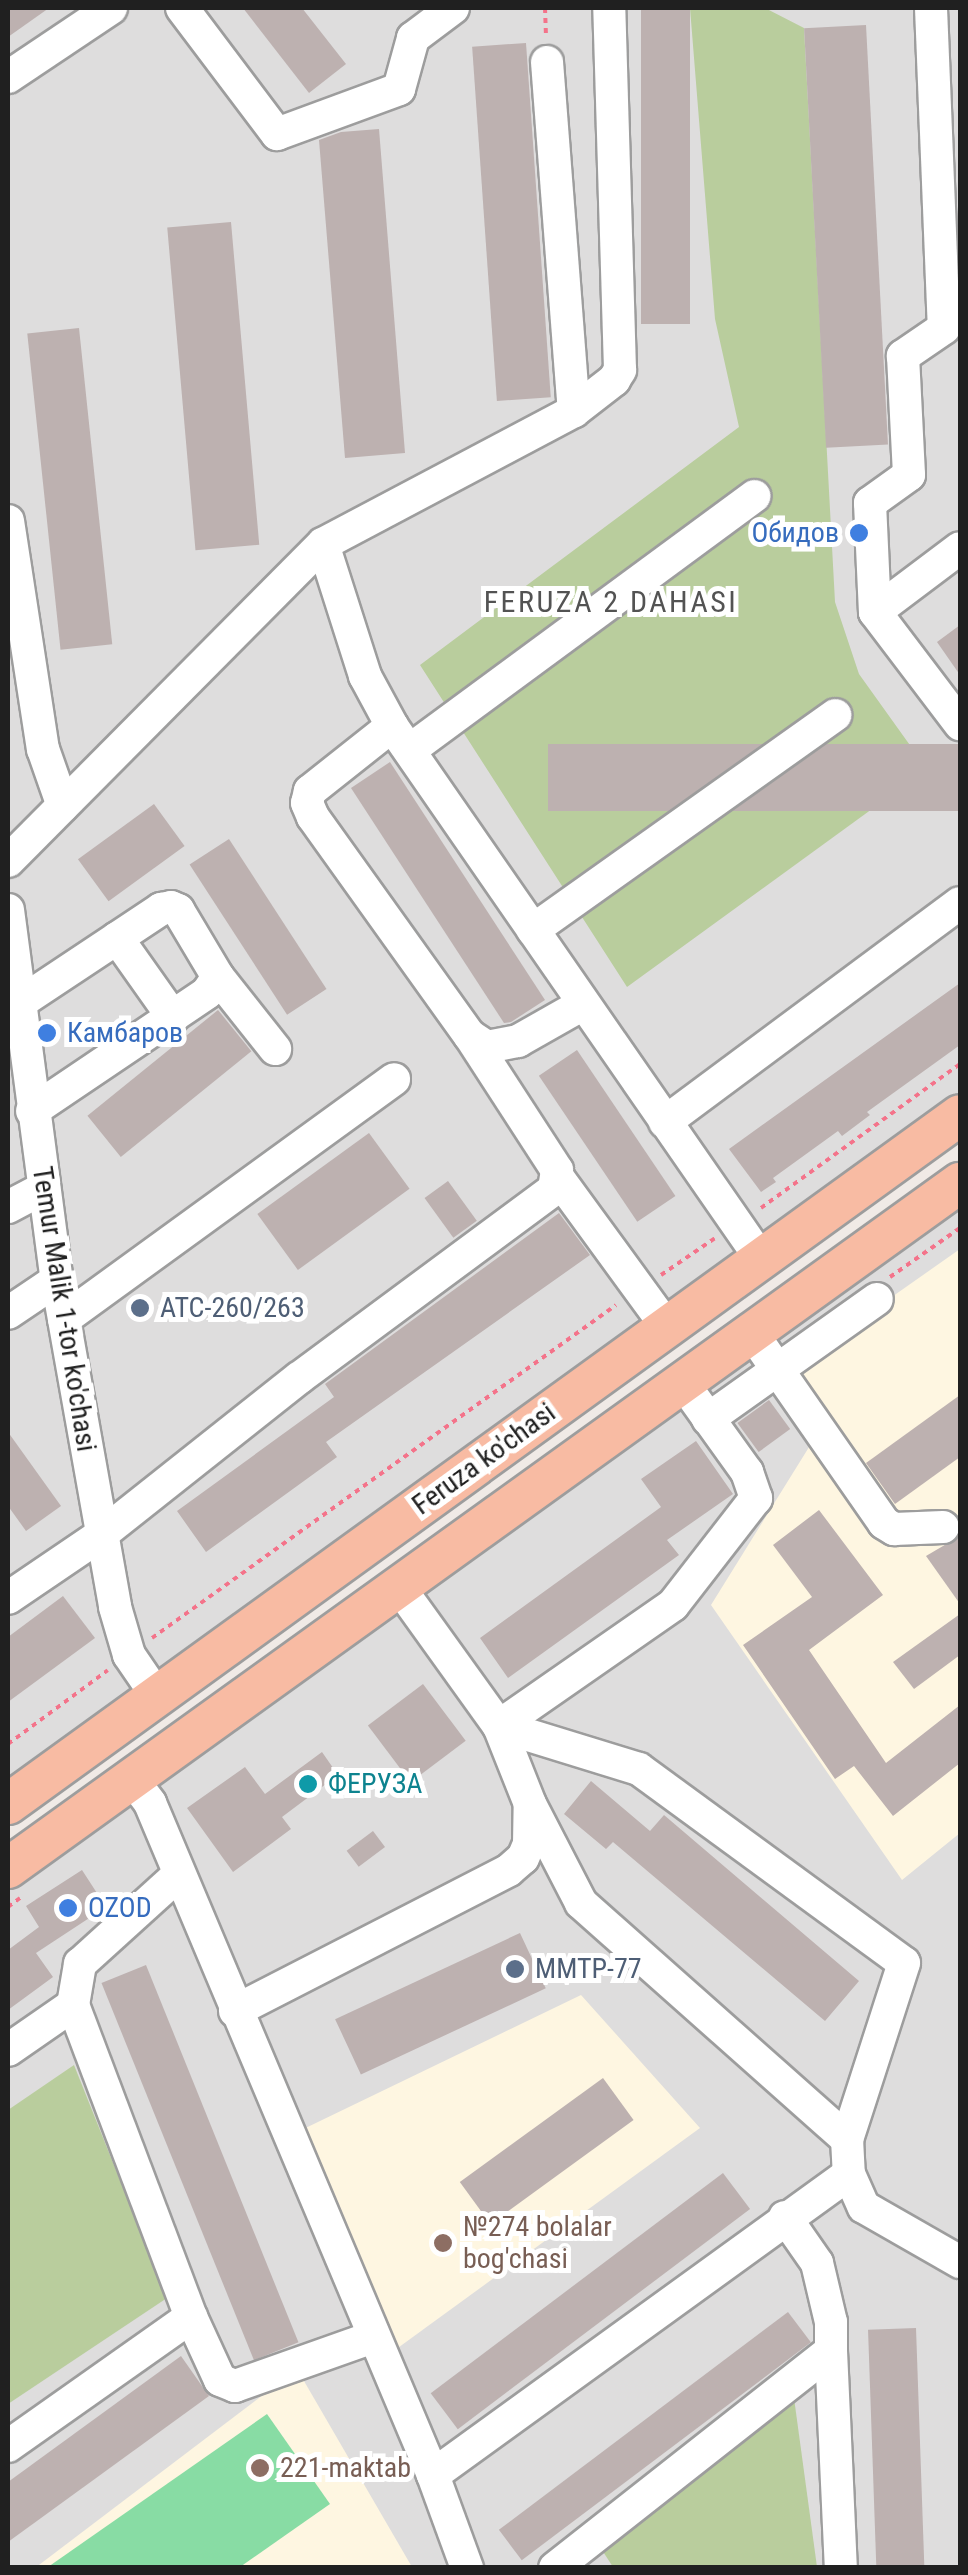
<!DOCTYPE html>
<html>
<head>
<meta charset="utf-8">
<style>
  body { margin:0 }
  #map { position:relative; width:968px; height:2575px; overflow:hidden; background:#f0eae6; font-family:"Roboto Condensed",sans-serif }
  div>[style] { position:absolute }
  .residential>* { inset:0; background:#dedddd }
  .education>* { inset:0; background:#fef6e1 }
  .forest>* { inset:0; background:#b9cd9d }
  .pitch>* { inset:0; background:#88dca4 }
  .building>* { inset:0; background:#bdb1b0; transform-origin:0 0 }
  .path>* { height:4px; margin-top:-2px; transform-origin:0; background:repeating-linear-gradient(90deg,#f4738a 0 5px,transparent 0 10px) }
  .roads { filter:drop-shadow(2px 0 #9d9d9d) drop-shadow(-2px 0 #9d9d9d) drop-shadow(0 2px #9d9d9d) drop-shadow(0 -2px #9d9d9d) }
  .minor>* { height:32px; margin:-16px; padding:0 16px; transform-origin:16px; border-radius:16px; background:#fff }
  .major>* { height:40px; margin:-20px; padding:0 20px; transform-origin:20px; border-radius:20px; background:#f8bba3 }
  .dots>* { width:28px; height:28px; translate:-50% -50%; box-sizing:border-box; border:5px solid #fff; border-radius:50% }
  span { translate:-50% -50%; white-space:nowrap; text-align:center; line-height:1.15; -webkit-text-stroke:10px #fff; paint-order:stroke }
  .shop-label { font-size:28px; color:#366cbe }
  .right { translate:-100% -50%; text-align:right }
  .left { translate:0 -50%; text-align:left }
  .service-label { font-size:28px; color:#4e5e75 }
  .street-label { font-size:28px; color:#202020 }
  .culture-label { font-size:28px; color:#0d838f }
  .education-label { font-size:28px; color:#785e54 }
  .neighbourhood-label { font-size:30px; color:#535353; letter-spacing:2.5px }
  .frame { position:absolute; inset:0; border:10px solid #202020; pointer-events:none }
</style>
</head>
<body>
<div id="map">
  <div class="residential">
    <div style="clip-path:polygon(8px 8px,960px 8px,960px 1094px,8px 1804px)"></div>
    <div style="clip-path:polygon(960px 1183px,960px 2567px,8px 2567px,8px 1868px)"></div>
  </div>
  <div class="education">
    <div style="clip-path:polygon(960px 1249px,960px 1833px,902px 1880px,711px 1605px,824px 1423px,788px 1370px)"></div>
    <div style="clip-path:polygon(581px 1995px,700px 2128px,395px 2350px,291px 2135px)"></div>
    <div style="clip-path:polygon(297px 2369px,412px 2567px,35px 2568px)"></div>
  </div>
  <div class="forest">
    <div style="clip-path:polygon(690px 8px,765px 8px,804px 28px,835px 602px,859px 674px,927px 769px,627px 987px,420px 665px,739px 427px,715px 319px)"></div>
    <div style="clip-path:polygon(74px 2065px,167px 2298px,8px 2404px,8px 2110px)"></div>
    <div style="clip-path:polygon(794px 2398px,817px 2567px,613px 2567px,600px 2547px)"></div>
  </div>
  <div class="pitch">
    <div style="clip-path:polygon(267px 2414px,330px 2504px,240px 2567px,48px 2567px)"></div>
  </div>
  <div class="building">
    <div style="clip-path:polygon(8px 8px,49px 8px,8px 37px)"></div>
    <div style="clip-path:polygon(243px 8px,302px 8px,346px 64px,309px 93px)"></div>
    <div style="left:641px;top:8px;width:49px;height:316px"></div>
    <div style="left:866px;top:25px;width:420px;height:62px;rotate:87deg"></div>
    <div style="left:526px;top:43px;width:355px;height:54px;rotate:86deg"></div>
    <div style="clip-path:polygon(379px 129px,405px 453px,345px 458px,319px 140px,341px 132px)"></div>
    <div style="left:231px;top:222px;width:324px;height:64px;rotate:85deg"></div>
    <div style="left:79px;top:328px;width:318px;height:52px;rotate:84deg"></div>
    <div style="clip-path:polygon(960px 625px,960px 675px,937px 642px)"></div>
    <div style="left:960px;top:744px;width:67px;height:412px;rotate:90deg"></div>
    <div style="clip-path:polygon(390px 762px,545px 1000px,511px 1022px,504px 1023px,351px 788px)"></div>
    <div style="left:154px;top:804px;width:52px;height:94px;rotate:54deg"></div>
    <div style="left:229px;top:839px;width:179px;height:47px;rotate:57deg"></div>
    <div style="clip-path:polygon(960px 983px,960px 1045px,867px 1112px,870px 1115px,842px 1136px,838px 1131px,773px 1178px,776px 1182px,761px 1192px,729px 1149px)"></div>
    <div style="left:218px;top:1010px;width:53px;height:168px;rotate:51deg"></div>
    <div style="left:577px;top:1050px;width:176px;height:46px;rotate:56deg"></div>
    <div style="left:369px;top:1133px;width:69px;height:138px;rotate:54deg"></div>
    <div style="left:448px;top:1181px;width:49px;height:29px;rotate:54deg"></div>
    <div style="clip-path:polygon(559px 1213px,590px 1255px,326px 1442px,337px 1457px,206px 1552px,177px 1511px,334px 1397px,325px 1384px)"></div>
    <div style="clip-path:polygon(960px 1395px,960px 1457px,895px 1504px,866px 1463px)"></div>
    <div style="left:769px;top:1400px;width:36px;height:39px;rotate:54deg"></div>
    <div style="clip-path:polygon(8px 1432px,61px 1506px,26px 1531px,8px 1506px)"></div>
    <div style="clip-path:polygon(696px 1441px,733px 1494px,667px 1540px,679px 1555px,508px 1678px,480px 1638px,661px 1507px,641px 1479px)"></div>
    <div style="clip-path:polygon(819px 1510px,883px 1595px,809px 1650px,886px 1763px,960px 1705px,960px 1763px,893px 1816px,854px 1766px,835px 1779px,743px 1645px,812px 1597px,773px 1545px)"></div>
    <div style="clip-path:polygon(960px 1536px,960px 1604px,926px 1556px)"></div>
    <div style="clip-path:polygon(63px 1596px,95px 1638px,8px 1702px,8px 1637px)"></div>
    <div style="clip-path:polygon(960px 1614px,960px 1655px,914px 1689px,893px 1662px)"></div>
    <div style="left:423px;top:1684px;width:71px;height:69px;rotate:53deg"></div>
    <div style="clip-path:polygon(322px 1752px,338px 1775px,282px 1817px,291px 1829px,233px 1872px,187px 1808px,245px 1767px,265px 1794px)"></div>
    <div style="clip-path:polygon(591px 1781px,650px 1831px,664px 1815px,859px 1981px,825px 2021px,613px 1842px,606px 1849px,564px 1814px)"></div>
    <div style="left:373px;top:1831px;width:20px;height:33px;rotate:53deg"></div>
    <div style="clip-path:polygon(82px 1870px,106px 1907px,36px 1953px,53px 1977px,8px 2010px,8px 1950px,39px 1927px,26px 1906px)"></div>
    <div style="left:520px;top:1933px;width:61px;height:204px;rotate:65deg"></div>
    <div style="left:146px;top:1965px;width:407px;height:48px;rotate:68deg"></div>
    <div style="left:603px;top:2078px;width:52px;height:177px;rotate:54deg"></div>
    <div style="left:723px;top:2173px;width:45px;height:366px;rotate:53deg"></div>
    <div style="left:788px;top:2312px;width:38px;height:362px;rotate:53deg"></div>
    <div style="left:916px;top:2328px;width:240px;height:48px;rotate:88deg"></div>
    <div style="clip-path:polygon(181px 2356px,209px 2396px,8px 2542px,8px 2482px)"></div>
  </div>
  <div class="path">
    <div style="left:545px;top:8px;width:25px;rotate:88deg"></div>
    <div style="left:761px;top:1208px;width:246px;rotate:-35.9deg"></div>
    <div style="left:661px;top:1275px;width:65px;rotate:-34.4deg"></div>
    <div style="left:890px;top:1277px;width:85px;rotate:-35deg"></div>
    <div style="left:152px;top:1638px;width:571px;rotate:-35.67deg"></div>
    <div style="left:8px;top:1744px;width:124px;rotate:-36.5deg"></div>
    <div style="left:8px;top:1907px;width:15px;rotate:-37deg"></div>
  </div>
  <div class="roads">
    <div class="minor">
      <div style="left:182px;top:8px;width:158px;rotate:53deg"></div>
      <div style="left:277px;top:134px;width:130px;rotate:-20.2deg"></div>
      <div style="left:399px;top:89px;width:53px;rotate:-74.6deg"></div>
      <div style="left:413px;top:38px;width:50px;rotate:-36.9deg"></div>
      <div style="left:931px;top:8px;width:320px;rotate:87.7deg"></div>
      <div style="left:944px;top:328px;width:50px;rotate:145.7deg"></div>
      <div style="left:903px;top:356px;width:119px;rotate:87.1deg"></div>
      <div style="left:909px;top:475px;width:48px;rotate:144.3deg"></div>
      <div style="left:870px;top:503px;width:109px;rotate:87.4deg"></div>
      <div style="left:875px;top:612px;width:141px;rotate:52.8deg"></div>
      <div style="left:547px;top:62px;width:350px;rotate:85.6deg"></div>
      <div style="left:8px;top:77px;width:124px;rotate:-33.8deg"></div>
      <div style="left:8px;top:521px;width:231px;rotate:81.3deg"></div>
      <div style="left:43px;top:749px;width:60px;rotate:70.7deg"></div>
      <div style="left:323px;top:544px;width:139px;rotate:72.3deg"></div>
      <div style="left:365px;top:676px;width:57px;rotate:61.6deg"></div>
      <div style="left:392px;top:726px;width:648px;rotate:55.3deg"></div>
      <div style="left:875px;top:612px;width:106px;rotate:-37deg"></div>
      <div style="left:392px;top:726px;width:105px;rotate:141.6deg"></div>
      <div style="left:310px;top:791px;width:12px;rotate:104deg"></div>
      <div style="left:307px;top:803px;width:15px;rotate:67deg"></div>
      <div style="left:313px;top:817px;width:269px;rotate:54.4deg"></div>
      <div style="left:470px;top:1036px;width:20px;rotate:33deg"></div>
      <div style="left:487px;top:1047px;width:32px;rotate:-11deg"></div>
      <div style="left:518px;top:1041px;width:75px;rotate:-29.6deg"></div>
      <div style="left:410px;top:750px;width:428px;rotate:-36.4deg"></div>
      <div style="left:8px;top:861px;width:447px;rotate:-45.2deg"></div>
      <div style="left:323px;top:544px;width:284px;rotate:-27.9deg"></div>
      <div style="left:574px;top:411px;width:51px;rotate:-37.8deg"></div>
      <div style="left:614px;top:380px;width:12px;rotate:-59deg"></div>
      <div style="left:620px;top:370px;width:362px;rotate:-91.7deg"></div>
      <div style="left:8px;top:910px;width:373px;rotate:82.5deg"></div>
      <div style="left:57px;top:1280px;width:332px;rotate:79.9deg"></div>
      <div style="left:115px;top:1607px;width:50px;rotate:73.7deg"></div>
      <div style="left:129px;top:1655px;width:50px;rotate:55.7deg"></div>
      <div style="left:533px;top:930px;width:371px;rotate:-35.4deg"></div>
      <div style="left:117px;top:938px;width:97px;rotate:54.7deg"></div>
      <div style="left:218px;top:977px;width:92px;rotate:51.6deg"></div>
      <div style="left:18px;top:1004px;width:172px;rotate:-33.6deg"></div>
      <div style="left:161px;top:909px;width:10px;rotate:-11deg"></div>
      <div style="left:171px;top:907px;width:8px;rotate:23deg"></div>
      <div style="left:178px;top:910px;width:78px;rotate:59.2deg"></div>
      <div style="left:218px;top:977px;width:19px;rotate:125deg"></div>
      <div style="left:207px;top:993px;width:211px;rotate:146deg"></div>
      <div style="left:665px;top:1122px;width:367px;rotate:-36.6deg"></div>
      <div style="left:559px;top:1179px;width:183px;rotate:53.9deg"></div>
      <div style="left:8px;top:1207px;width:41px;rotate:-27.8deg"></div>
      <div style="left:8px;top:1313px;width:59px;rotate:-34deg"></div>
      <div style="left:64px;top:1319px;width:408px;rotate:-36deg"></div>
      <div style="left:752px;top:1333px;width:231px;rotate:55.2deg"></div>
      <div style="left:884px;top:1523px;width:12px;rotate:31deg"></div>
      <div style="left:894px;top:1529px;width:49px;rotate:-2.3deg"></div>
      <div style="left:683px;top:1383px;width:110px;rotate:54.3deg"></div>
      <div style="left:747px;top:1472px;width:28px;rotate:71deg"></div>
      <div style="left:756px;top:1498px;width:135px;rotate:127.8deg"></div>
      <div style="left:673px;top:1605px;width:212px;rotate:145.2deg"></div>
      <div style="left:499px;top:1726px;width:84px;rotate:68.3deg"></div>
      <div style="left:530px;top:1804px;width:111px;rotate:62.7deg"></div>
      <div style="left:581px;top:1903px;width:356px;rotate:41.6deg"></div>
      <div style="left:708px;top:1419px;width:207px;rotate:-35.4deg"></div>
      <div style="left:399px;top:1587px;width:171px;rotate:54.3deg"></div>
      <div style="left:499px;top:1726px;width:146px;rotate:17.1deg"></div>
      <div style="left:639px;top:1769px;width:328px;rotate:36.2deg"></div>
      <div style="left:904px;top:1963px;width:185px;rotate:107.9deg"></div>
      <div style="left:847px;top:2139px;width:35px;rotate:87deg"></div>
      <div style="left:8px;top:1598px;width:114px;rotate:-34.2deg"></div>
      <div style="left:102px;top:1534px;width:251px;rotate:-38.4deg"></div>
      <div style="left:299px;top:1378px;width:317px;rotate:-36.5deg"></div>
      <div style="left:554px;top:1189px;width:19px;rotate:-81deg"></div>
      <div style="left:557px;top:1170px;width:160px;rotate:-123deg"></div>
      <div style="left:132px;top:1779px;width:30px;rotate:53deg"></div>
      <div style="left:150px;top:1803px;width:729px;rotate:67.16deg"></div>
      <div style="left:433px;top:2475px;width:99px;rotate:69.9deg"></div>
      <div style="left:235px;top:2011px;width:308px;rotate:-27.2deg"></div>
      <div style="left:509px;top:1870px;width:18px;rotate:-41deg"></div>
      <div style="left:523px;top:1858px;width:15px;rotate:-67deg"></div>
      <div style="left:529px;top:1844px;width:39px;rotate:-89deg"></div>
      <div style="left:8px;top:2050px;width:79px;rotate:-34.7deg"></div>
      <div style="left:73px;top:2005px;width:42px;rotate:-80.3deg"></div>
      <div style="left:80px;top:1964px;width:131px;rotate:-42.2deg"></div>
      <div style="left:785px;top:2217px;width:56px;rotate:55.2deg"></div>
      <div style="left:817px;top:2263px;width:61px;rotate:76.7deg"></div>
      <div style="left:831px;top:2322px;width:29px;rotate:90deg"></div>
      <div style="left:191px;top:2317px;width:69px;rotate:65.3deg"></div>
      <div style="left:220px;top:2380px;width:16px;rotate:22deg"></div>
      <div style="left:235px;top:2386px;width:146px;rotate:-19.5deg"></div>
      <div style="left:8px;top:2446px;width:224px;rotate:-35.2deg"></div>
      <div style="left:191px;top:2317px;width:334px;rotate:-110.7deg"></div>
      <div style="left:433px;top:2475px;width:513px;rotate:-35.89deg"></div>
      <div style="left:849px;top:2174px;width:36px;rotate:66deg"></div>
      <div style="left:864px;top:2207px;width:111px;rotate:29.8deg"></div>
      <div style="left:555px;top:2568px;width:351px;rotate:-38.2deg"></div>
      <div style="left:831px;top:2351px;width:217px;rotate:87.4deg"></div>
    </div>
    <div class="major">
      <div style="left:8px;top:1804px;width:1175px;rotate:-35.89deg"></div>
      <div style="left:8px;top:1868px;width:1173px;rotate:-35.74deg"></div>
    </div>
  </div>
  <div class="dots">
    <div style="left:859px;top:533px;background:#3f7fe0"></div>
    <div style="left:47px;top:1033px;background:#3f7fe0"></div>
    <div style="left:140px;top:1308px;background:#5c6f8a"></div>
    <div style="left:308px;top:1784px;background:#0f9aa8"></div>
    <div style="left:68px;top:1908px;background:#3f7fe0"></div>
    <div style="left:515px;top:1969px;background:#5c6f8a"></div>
    <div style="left:443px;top:2243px;background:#8d6e63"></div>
    <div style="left:260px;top:2468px;background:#8d6e63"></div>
  </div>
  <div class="shop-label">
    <span class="right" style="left:839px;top:533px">Обидов</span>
    <span class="left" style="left:67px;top:1033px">Камбаров</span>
    <span class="left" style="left:88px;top:1908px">OZOD</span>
  </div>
  <div class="service-label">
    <span class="left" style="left:160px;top:1308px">АТС-260/263</span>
    <span class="left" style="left:535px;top:1969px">MMTP-77</span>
  </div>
  <div class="street-label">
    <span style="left:64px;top:1309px;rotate:81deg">Temur Malik 1-tor ko'chasi</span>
    <span style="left:484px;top:1459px;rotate:-36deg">Feruza ko'chasi</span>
  </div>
  <div class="culture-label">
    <span class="left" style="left:328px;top:1784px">ФЕРУЗА</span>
  </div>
  <div class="education-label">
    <span class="left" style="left:463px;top:2243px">№274 bolalar<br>bog'chasi</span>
    <span class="left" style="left:280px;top:2468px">221-maktab</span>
  </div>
  <div class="neighbourhood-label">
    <span style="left:611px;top:602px">FERUZA 2 DAHASI</span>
  </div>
  <div class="frame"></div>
</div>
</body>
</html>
